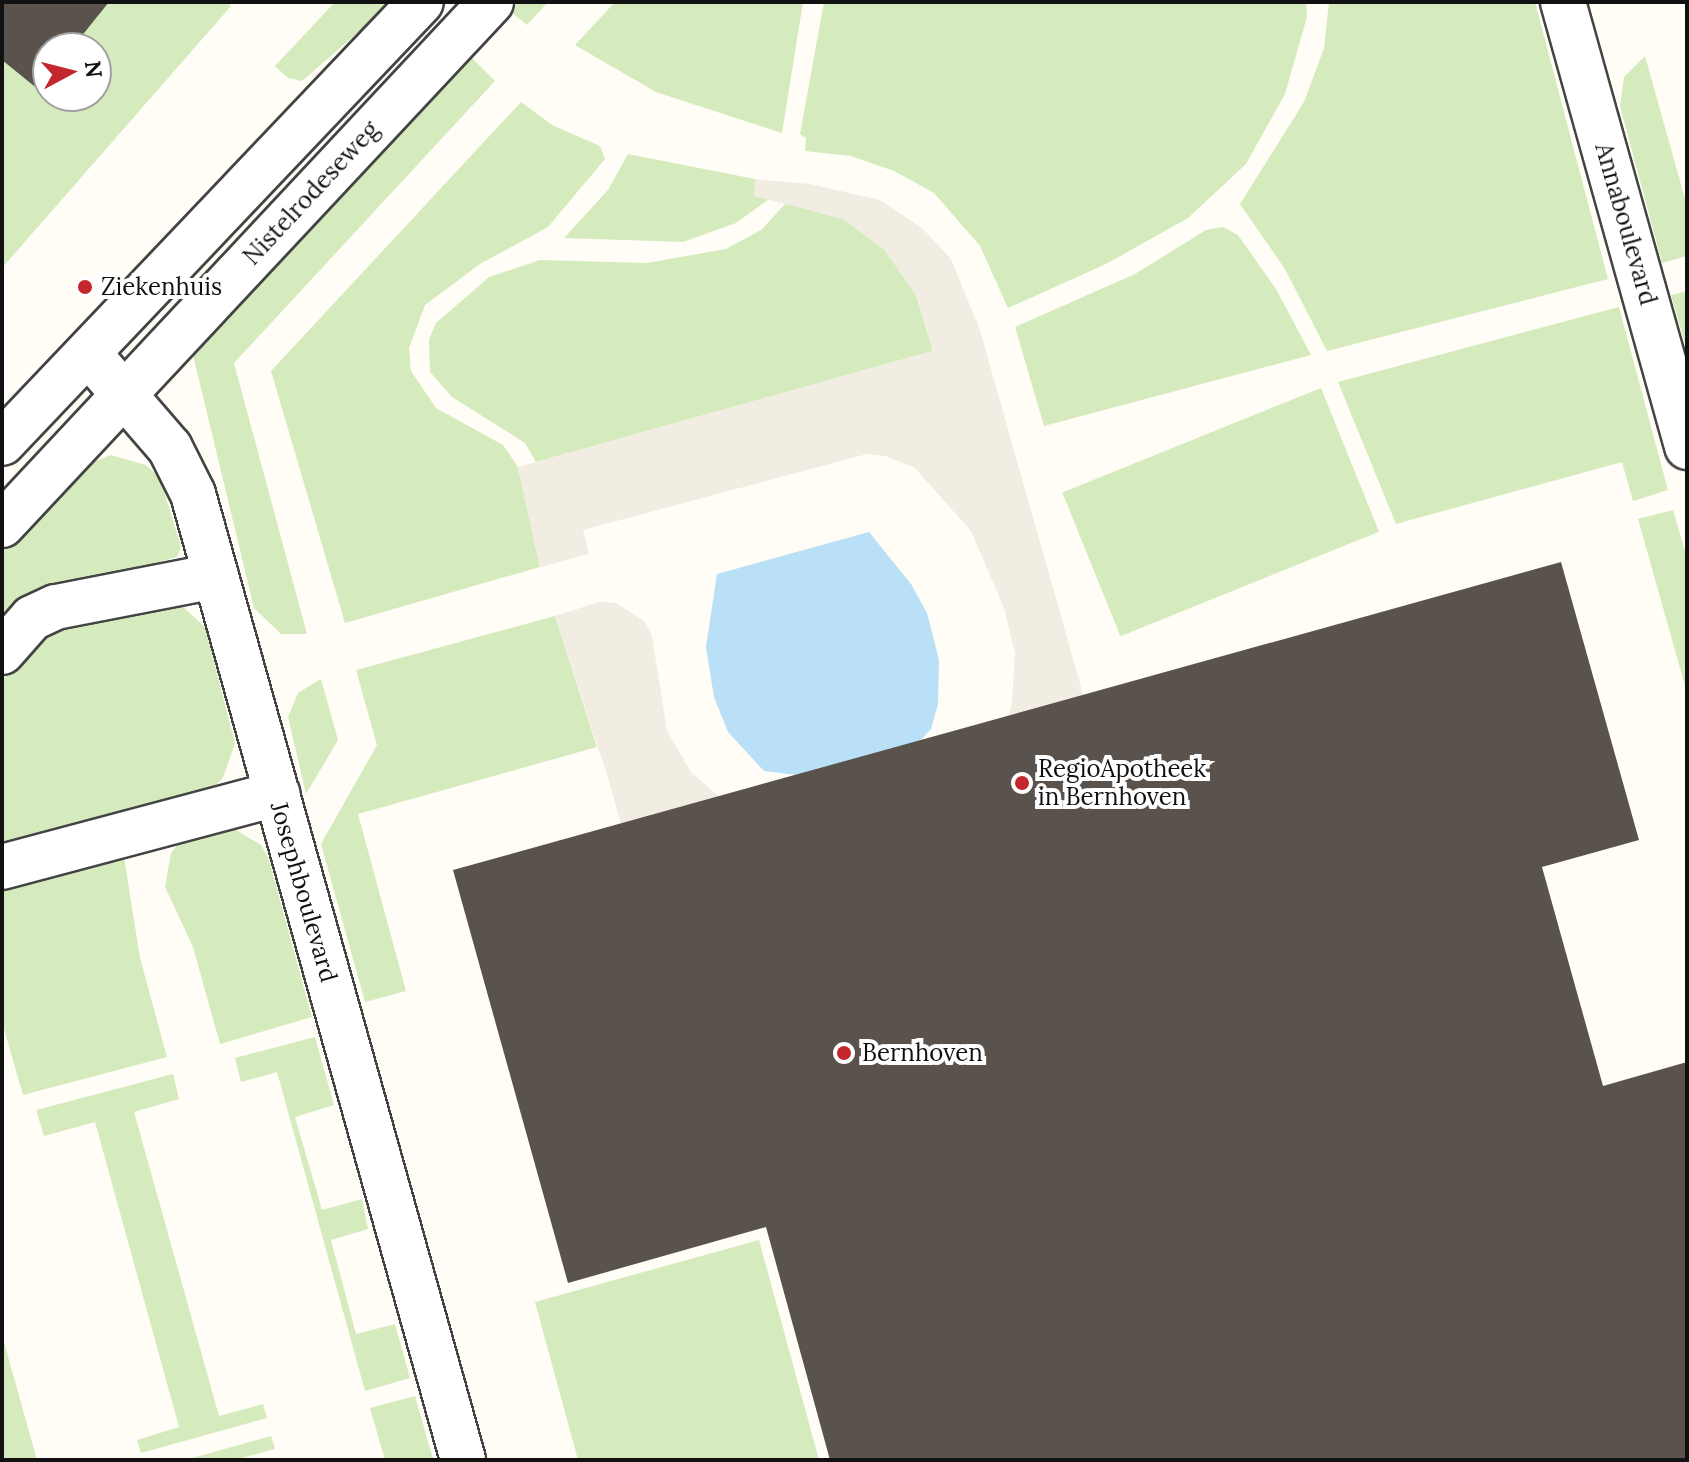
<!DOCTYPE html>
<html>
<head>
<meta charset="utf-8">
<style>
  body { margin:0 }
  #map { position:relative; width:1689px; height:1462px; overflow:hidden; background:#fffdf5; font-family:Lora,serif }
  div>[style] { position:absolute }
  .green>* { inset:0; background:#d5ebbd; transform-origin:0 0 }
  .plaza>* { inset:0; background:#f1ede2 }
  .water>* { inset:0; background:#b9e0f7 }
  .building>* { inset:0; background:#5a524d }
  .roads { filter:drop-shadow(2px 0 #444) drop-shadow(-2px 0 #444) drop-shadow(0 2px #444) drop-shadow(0 -2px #444) }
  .minor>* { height:44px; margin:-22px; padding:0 22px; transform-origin:22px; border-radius:22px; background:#fff }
  .dots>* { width:22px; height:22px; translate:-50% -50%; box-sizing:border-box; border:4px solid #fff; border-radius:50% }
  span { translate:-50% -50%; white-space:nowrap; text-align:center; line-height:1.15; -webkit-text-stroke:8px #fff; paint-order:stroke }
  .street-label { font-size:24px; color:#111 }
  .poi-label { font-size:24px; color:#111 }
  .left { translate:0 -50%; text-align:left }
  .frame { position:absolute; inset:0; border:4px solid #111; pointer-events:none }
  .north { position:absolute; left:32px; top:32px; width:80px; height:80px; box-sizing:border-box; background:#fff; border:2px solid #a0a0a0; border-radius:50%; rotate:83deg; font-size:22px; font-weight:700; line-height:32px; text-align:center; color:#111 }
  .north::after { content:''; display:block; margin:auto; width:28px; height:36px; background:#c4262e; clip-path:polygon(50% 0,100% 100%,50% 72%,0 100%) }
</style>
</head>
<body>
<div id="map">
  <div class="green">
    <div style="clip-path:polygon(evenodd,2px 2px,226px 2px,231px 6px,2px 268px,2px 2px,48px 48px,96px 48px,96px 96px,48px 96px,48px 48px)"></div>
    <div style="clip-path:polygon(335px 2px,393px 2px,302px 81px,288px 78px,275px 66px)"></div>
    <div style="clip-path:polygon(511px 2px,548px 2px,527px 25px,505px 7px)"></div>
    <div style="clip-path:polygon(615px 2px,803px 2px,782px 133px,656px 92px,575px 45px)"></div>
    <div style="clip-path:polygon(824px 2px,1306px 2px,1307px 17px,1285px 94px,1246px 164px,1188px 218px,1106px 264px,1008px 308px,980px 246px,934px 193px,894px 171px,851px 156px,805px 151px,806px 138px,800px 134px)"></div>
    <div style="clip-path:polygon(1329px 2px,1535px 2px,1608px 279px,1327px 351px,1285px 269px,1240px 204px,1304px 102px,1324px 48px)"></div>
    <div style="clip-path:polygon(465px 51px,495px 81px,234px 363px,307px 634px,281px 634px,254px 608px,191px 347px)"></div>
    <div style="clip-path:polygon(1645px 56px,1687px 206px,1687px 256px,1662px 263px,1620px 106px,1624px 77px)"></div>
    <div style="clip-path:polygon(521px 102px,552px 125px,600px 146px,605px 159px,548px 227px,480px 264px,425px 305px,409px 348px,411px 371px,436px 408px,503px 445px,518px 467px,540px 567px,345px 623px,271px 371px)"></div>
    <div style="clip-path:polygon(628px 154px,755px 179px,755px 195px,769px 199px,736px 223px,683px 242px,564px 238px,608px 190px)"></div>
    <div style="clip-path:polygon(786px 203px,843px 219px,884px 249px,916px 295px,933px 351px,536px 462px,525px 443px,452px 397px,430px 372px,429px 339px,436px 323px,489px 277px,540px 260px,647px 263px,726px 249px,761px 230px)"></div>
    <div style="clip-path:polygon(1223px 227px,1238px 235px,1276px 289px,1311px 355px,1044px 426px,1015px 327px,1135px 274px,1206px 230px)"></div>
    <div style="clip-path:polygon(1687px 291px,1687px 351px,1671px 295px)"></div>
    <div style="clip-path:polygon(1619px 307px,1668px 490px,1633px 501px,1622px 462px,1396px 524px,1338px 382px)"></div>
    <div style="left:1321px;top:388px;width:155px;height:279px;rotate:68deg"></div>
    <div style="clip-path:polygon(111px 455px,146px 465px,160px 478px,181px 547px,177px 557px,36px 596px,2px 632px,2px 549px,77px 468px)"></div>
    <div style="clip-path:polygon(1673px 510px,1687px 558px,1687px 693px,1638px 519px)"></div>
    <div style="clip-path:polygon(179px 603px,205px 627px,235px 743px,223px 778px,210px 791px,2px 845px,2px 676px,45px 628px)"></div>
    <div style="clip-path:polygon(555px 616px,597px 747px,358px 814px,406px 991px,365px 1002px,321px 844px,377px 745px,356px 670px)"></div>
    <div style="clip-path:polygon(321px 679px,338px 740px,306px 794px,288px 717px,298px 693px)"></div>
    <div style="clip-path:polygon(231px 827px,261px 845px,269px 860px,312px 1017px,220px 1044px,193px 947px,165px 887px,171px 853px,182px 839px)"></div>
    <div style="clip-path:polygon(124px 857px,140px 958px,167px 1057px,23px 1095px,2px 1022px,2px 885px)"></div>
    <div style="clip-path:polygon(315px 1037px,334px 1105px,295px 1117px,322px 1210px,362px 1199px,368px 1229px,331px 1240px,356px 1334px,395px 1324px,410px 1378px,365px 1391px,277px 1072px,241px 1082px,235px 1058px)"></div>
    <div style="clip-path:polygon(173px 1074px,179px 1099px,134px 1112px,219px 1416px,263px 1404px,267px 1418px,141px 1453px,137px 1440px,179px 1427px,95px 1122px,44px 1136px,36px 1110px)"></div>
    <div style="clip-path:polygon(759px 1240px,819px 1460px,578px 1460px,535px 1302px)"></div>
    <div style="clip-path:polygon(2px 1335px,37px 1460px,2px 1460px)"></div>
    <div style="clip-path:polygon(415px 1396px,433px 1459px,385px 1460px,370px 1408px)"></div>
    <div style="clip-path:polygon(271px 1436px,275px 1449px,234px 1460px,185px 1460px)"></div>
  </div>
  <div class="plaza">
    <div style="clip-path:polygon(755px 179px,810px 184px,880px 200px,923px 229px,951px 259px,980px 330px,1150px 931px,684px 1063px,610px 784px,555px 616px,599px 602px,616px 603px,644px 621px,652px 636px,667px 731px,691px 772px,726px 803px,1002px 744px,1012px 702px,1015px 653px,1004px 608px,971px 531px,915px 468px,885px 456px,867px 454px,583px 530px,589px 554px,540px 567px,518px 467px,933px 351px,916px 295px,884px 249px,843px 219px,754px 196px)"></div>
  </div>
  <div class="water">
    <div style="clip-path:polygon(869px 532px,911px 584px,927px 613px,939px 660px,938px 704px,931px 729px,918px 743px,804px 776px,764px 771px,728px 732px,714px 697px,706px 647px,717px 574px)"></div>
  </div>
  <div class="building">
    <div style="clip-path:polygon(2px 2px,109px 2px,72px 48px,48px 48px,48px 78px,39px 90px,2px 60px)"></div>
    <div style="clip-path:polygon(1561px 562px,1639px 840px,1542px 867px,1603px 1086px,1687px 1062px,1687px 1460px,830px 1460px,766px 1227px,568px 1283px,453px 870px)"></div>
  </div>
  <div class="roads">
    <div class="minor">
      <div style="left:1563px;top:2px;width:462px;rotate:74.4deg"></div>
      <div style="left:88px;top:353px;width:125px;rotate:49.2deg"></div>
      <div style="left:170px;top:448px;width:51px;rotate:63.4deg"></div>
      <div style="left:193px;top:494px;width:1003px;rotate:74.38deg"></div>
      <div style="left:2px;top:443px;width:608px;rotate:-46.47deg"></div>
      <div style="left:2px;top:525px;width:716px;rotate:-46.92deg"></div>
      <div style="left:2px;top:652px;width:45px;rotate:-48.6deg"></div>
      <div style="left:32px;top:618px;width:26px;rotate:-25deg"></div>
      <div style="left:56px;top:607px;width:163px;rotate:-11deg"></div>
      <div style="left:2px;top:867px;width:285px;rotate:-14.9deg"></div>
    </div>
  </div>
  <div class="dots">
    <div style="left:85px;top:287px;background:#c4262e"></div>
    <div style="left:1022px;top:783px;background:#c4262e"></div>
    <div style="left:844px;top:1053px;background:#c4262e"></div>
  </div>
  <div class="street-label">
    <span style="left:311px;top:193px;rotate:-47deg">Nistelrodeseweg</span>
    <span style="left:1626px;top:224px;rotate:74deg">Annaboulevard</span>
    <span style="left:304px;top:892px;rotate:74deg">Josephboulevard</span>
  </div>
  <div class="poi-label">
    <span class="left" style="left:101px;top:287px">Ziekenhuis</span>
    <span class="left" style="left:1038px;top:783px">RegioApotheek<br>in Bernhoven</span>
    <span class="left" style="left:862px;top:1053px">Bernhoven</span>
  </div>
  <div class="frame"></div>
  <div class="north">N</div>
</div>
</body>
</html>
